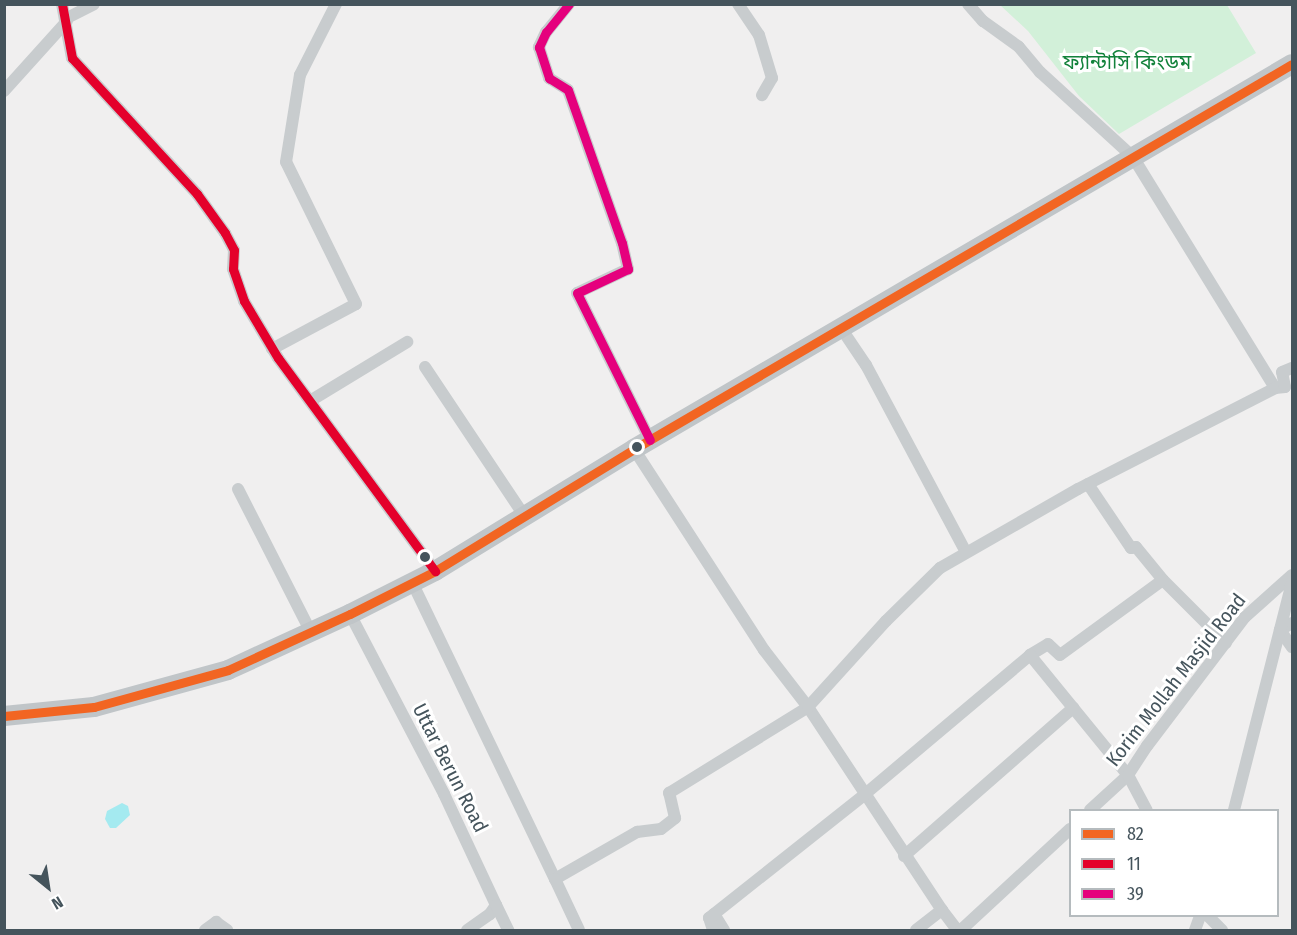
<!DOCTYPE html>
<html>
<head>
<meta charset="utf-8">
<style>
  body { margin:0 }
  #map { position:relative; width:1297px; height:935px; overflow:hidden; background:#f0efef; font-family:"Fira Sans Condensed","Noto Sans Bengali",sans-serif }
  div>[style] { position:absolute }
  .green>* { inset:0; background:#d2f0d9 }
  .water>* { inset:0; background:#a4eaf0 }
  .minor>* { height:12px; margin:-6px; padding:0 6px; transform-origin:6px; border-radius:6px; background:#c8ccce }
  .trunk>* { height:20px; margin:-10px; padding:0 10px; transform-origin:10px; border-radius:10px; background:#c0c5c8 }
  .bus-1>* { height:9px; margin:-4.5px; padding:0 4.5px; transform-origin:4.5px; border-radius:4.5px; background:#f26522 }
  .bus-2>* { height:9px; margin:-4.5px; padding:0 4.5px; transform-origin:4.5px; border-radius:4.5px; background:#e4002b }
  .bus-3>* { height:9px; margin:-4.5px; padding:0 4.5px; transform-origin:4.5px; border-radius:4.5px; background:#e5007d }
  .dots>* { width:16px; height:16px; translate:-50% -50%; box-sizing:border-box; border:3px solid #fff; border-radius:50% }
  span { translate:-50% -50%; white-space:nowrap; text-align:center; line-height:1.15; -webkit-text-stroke:6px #fff; paint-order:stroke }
  .park-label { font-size:20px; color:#12823b }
  .street-label { font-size:20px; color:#45545c }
  .frame { position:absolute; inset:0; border:6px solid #45545c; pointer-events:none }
  .legend { position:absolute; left:1069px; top:809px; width:210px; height:108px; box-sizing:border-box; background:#fff; border:2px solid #b5bbbe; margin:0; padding:8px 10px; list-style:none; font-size:18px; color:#45545c }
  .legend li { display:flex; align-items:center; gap:12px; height:30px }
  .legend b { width:30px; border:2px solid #b5bbbe }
  .north { position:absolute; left:18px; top:857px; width:60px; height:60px; -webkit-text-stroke:4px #fff; paint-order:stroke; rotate:150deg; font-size:16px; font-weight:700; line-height:24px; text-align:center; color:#45545c }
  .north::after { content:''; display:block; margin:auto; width:21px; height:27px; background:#45545c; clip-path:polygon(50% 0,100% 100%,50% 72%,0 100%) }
</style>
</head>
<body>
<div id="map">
  <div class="green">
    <div style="clip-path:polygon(1000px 5px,1227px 5px,1256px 53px,1119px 134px,1079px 96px,1028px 31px)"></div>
  </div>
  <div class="water">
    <div style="clip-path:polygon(122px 803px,128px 806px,130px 815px,116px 828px,110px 828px,105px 819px,107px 811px)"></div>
  </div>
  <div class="minor">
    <div style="left:62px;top:4px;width:55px;rotate:79.5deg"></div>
    <div style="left:72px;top:58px;width:185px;rotate:47.4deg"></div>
    <div style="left:197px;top:194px;width:48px;rotate:54.3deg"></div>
    <div style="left:225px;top:233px;width:19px;rotate:62deg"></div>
    <div style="left:234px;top:250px;width:19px;rotate:93deg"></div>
    <div style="left:233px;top:269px;width:34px;rotate:71deg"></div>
    <div style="left:244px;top:301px;width:66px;rotate:59.2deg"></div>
    <div style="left:278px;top:358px;width:265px;rotate:53.6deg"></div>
    <div style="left:569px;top:4px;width:36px;rotate:129deg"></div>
    <div style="left:546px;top:32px;width:17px;rotate:115deg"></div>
    <div style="left:539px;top:47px;width:33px;rotate:72deg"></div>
    <div style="left:549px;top:78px;width:22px;rotate:32deg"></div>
    <div style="left:568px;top:90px;width:162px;rotate:70.6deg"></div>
    <div style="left:622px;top:243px;width:27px;rotate:77deg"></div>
    <div style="left:628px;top:269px;width:56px;rotate:154.8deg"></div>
    <div style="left:577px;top:293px;width:164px;rotate:63.6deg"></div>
    <div style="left:738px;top:4px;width:37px;rotate:56deg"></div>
    <div style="left:759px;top:35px;width:45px;rotate:73.2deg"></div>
    <div style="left:772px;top:78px;width:20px;rotate:120deg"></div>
    <div style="left:968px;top:4px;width:23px;rotate:49deg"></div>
    <div style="left:983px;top:21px;width:44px;rotate:35.8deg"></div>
    <div style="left:1019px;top:47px;width:33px;rotate:50deg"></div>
    <div style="left:1040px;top:72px;width:126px;rotate:42.4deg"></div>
    <div style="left:1133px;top:157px;width:271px;rotate:58.4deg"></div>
    <div style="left:67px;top:18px;width:30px;rotate:-27deg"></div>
    <div style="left:4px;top:91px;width:94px;rotate:-48deg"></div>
    <div style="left:841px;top:328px;width:45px;rotate:56deg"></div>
    <div style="left:866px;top:365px;width:212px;rotate:61.9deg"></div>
    <div style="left:272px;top:349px;width:95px;rotate:-28.2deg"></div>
    <div style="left:356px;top:304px;width:158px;rotate:-116.2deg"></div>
    <div style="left:286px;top:162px;width:88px;rotate:-80.9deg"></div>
    <div style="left:300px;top:75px;width:80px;rotate:-63.1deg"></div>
    <div style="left:425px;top:367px;width:180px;rotate:56.3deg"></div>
    <div style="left:310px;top:401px;width:114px;rotate:-31.3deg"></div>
    <div style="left:634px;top:449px;width:239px;rotate:57.1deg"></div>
    <div style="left:764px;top:650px;width:72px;rotate:52.3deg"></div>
    <div style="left:808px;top:707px;width:243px;rotate:56.6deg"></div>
    <div style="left:1088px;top:484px;width:77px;rotate:56.1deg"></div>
    <div style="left:1131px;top:548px;width:5px;rotate:-11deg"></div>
    <div style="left:1136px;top:547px;width:43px;rotate:50.7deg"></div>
    <div style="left:1163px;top:580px;width:89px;rotate:45deg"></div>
    <div style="left:238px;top:489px;width:161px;rotate:63deg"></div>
    <div style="left:412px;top:582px;width:330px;rotate:64.3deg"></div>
    <div style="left:555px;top:879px;width:95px;rotate:-29.8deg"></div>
    <div style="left:637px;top:832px;width:24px;rotate:-7deg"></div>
    <div style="left:661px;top:829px;width:18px;rotate:-38deg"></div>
    <div style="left:675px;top:818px;width:26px;rotate:-103deg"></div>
    <div style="left:669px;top:793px;width:163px;rotate:-31.7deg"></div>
    <div style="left:808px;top:707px;width:116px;rotate:-47.8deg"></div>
    <div style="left:886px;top:621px;width:76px;rotate:-44.5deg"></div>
    <div style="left:940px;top:568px;width:159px;rotate:-29.8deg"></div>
    <div style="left:1078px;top:489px;width:221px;rotate:-27.1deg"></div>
    <div style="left:1275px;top:388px;width:10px;rotate:-6deg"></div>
    <div style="left:1285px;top:387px;width:15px;rotate:-101deg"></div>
    <div style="left:1282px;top:372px;width:11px;rotate:-22deg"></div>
    <div style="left:350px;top:614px;width:203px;rotate:62.4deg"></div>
    <div style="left:444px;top:794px;width:123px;rotate:64.9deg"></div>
    <div style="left:496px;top:905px;width:11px;rotate:124deg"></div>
    <div style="left:490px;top:914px;width:28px;rotate:145deg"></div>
    <div style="left:1292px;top:623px;width:14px;rotate:150deg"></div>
    <div style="left:1280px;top:630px;width:21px;rotate:55deg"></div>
    <div style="left:1030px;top:655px;width:21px;rotate:-31deg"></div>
    <div style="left:1048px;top:644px;width:16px;rotate:43deg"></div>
    <div style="left:1060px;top:655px;width:127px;rotate:-36.1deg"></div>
    <div style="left:1090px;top:810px;width:52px;rotate:-42.6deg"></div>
    <div style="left:1128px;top:775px;width:35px;rotate:-57deg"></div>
    <div style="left:1147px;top:746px;width:162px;rotate:-52.8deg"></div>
    <div style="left:1245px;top:617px;width:63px;rotate:-41.8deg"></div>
    <div style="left:1234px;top:810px;width:234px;rotate:-75.7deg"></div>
    <div style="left:904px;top:856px;width:225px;rotate:-41.2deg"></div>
    <div style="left:555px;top:879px;width:56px;rotate:64.8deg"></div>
    <div style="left:496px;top:905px;width:28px;rotate:64deg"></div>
    <div style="left:714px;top:914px;width:19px;rotate:58deg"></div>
    <div style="left:1208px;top:916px;width:20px;rotate:45deg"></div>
    <div style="left:205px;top:930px;width:14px;rotate:-36deg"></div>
    <div style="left:216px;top:922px;width:14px;rotate:36deg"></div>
    <div style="left:713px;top:930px;width:13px;rotate:-108deg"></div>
    <div style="left:709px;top:918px;width:198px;rotate:-38.4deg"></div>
    <div style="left:864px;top:795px;width:217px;rotate:-40.1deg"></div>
    <div style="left:1030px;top:655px;width:155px;rotate:50.8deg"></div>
    <div style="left:1128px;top:775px;width:40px;rotate:62deg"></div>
    <div style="left:916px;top:930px;width:33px;rotate:-38deg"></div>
    <div style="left:942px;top:910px;width:25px;rotate:53deg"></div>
    <div style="left:961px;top:930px;width:149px;rotate:-42.8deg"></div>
    <div style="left:1195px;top:930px;width:15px;rotate:-70deg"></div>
  </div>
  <div class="trunk">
    <div style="left:4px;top:716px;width:90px;rotate:-5.7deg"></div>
    <div style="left:94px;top:707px;width:139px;rotate:-15.4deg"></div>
    <div style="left:228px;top:670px;width:134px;rotate:-24.7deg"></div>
    <div style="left:350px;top:614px;width:95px;rotate:-26.8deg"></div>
    <div style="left:435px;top:571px;width:233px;rotate:-31.5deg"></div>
    <div style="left:634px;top:449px;width:762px;rotate:-30.33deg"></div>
  </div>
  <div class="bus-1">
    <div style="left:4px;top:716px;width:90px;rotate:-5.7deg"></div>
    <div style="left:94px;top:707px;width:139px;rotate:-15.4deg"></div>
    <div style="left:228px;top:670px;width:134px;rotate:-24.7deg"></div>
    <div style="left:350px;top:614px;width:95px;rotate:-26.8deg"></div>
    <div style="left:435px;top:571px;width:233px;rotate:-31.5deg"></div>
    <div style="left:634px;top:449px;width:762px;rotate:-30.33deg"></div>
  </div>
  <div class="bus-2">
    <div style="left:62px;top:4px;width:55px;rotate:79.5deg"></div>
    <div style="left:72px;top:58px;width:185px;rotate:47.4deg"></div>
    <div style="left:197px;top:194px;width:48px;rotate:54.3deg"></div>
    <div style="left:225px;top:233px;width:19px;rotate:62deg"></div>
    <div style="left:234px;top:250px;width:19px;rotate:93deg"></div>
    <div style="left:233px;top:269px;width:34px;rotate:71deg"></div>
    <div style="left:244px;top:301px;width:66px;rotate:59.2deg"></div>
    <div style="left:278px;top:358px;width:265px;rotate:53.6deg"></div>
  </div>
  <div class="bus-3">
    <div style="left:569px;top:4px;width:36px;rotate:129deg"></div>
    <div style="left:546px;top:32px;width:17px;rotate:115deg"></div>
    <div style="left:539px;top:47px;width:33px;rotate:72deg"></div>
    <div style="left:549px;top:78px;width:22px;rotate:32deg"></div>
    <div style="left:568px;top:90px;width:162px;rotate:70.6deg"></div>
    <div style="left:622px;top:243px;width:27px;rotate:77deg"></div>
    <div style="left:628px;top:269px;width:56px;rotate:154.8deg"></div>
    <div style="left:577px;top:293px;width:164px;rotate:63.6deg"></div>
  </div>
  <div class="dots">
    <div style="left:637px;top:447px;background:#45545c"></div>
    <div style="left:425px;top:557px;background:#45545c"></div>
  </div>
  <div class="park-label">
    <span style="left:1127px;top:62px">ফ্যান্টাসি কিংডম</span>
  </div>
  <div class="street-label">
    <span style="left:1176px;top:680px;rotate:-52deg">Korim Mollah Masjid Road</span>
    <span style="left:450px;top:768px;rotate:63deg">Uttar Berun Road</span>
  </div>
  <div class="frame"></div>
  <ul class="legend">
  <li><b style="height:8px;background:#f26522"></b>82</li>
  <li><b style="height:8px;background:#e4002b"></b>11</li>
  <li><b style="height:8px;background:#e5007d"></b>39</li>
  </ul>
  <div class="north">N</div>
</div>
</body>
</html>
